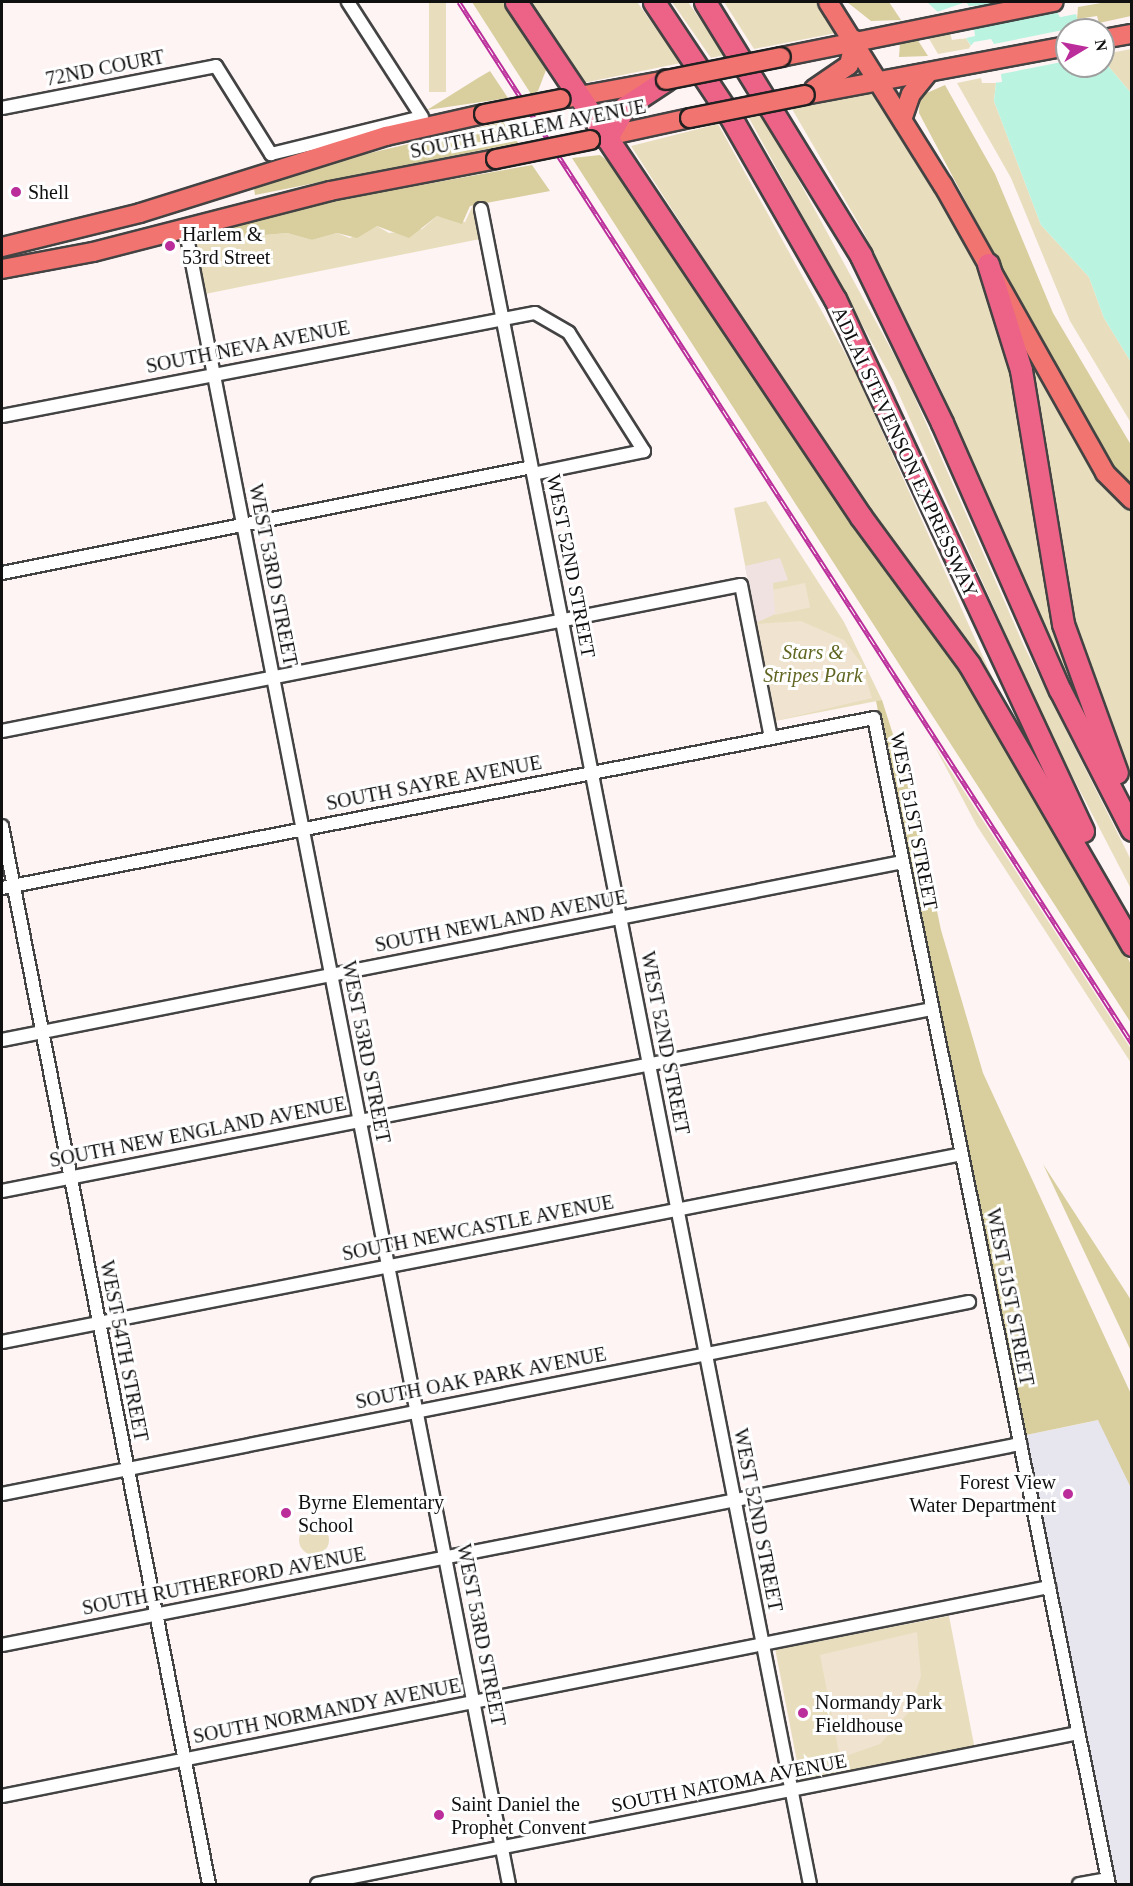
<!DOCTYPE html>
<html>
<head>
<meta charset="utf-8">
<style>
  body { margin:0 }
  #map { position:relative; width:1133px; height:1886px; overflow:hidden; background:#fef4f4; font-family:Georgia,serif }
  div>[style] { position:absolute }
  .industrial>* { inset:0; background:#e7e5ee }
  .green>* { inset:0; background:#e8debe; transform-origin:0 0 }
  .round { border-radius:50% }
  .forest>* { inset:0; background:#d8ce9e }
  .pitch>* { inset:0; background:#f0e3cf; transform-origin:0 0 }
  .plaza>* { inset:0; background:#f0e2e1 }
  .water>* { inset:0; background:#baf4e0 }
  .pier>* { inset:0; background:#fef4f4 }
  .roads { filter:drop-shadow(2px 0 #434343) drop-shadow(-2px 0 #434343) drop-shadow(0 2px #434343) drop-shadow(0 -2px #434343) }
  .street>* { height:12px; margin:-6px; padding:0 6px; transform-origin:6px; border-radius:6px; background:#fff }
  .primary>* { height:18px; margin:-9px; padding:0 9px; transform-origin:9px; border-radius:9px; background:#f27470 }
  .highway>* { height:21px; margin:-10.5px; padding:0 10.5px; transform-origin:10.5px; border-radius:10.5px; background:#ed6388 }
  .rail>* { height:5px; margin-top:-2.5px; transform-origin:0; background:repeating-linear-gradient(90deg,#fff 0 9px,#ba2d9a 0 18px); box-sizing:border-box; border-block:2px solid #ba2d9a }
  .bridges { filter:drop-shadow(2px 0 #212121) drop-shadow(-2px 0 #212121) drop-shadow(0 2px #212121) drop-shadow(0 -2px #212121) }
  .primary-bridge>* { height:18px; margin:-9px; padding:0 9px; transform-origin:9px; border-radius:9px; background:#f27470 }
  .dots>* { width:16px; height:16px; translate:-50% -50%; box-sizing:border-box; border:3px solid #fff; border-radius:50% }
  span { translate:-50% -50%; white-space:nowrap; text-align:center; line-height:1.15; -webkit-text-stroke:6px #fff; paint-order:stroke }
  .street-label { font-size:20px; color:#101010 }
  .poi-label { font-size:20px; color:#101010 }
  .left { translate:0 -50%; text-align:left }
  .right { translate:-100% -50%; text-align:right }
  .park-label { font-size:20px; color:#616622; font-style:italic }
  .frame { position:absolute; inset:0; border:3px solid #101010; pointer-events:none }
  .north { position:absolute; left:1055px; top:18px; width:60px; height:60px; box-sizing:border-box; background:#fff; border:2px solid #9f9f9f; border-radius:50%; rotate:80deg; font-size:16px; font-weight:700; line-height:24px; text-align:center; color:#101010 }
  .north::after { content:''; display:block; margin:auto; width:21px; height:27px; background:#ba2d9a; clip-path:polygon(50% 0,100% 100%,50% 72%,0 100%) }
</style>
</head>
<body>
<div id="map">
  <div class="industrial">
    <div style="clip-path:polygon(1099px 1420px,1131px 1488px,1131px 1884px,1117px 1884px,1026px 1435px)"></div>
  </div>
  <div class="green">
    <div style="left:429px;top:2px;width:17px;height:90px"></div>
    <div style="clip-path:polygon(531px 2px,637px 2px,681px 63px,583px 83px)"></div>
    <div style="clip-path:polygon(672px 2px,688px 2px,725px 55px,711px 58px)"></div>
    <div style="clip-path:polygon(724px 2px,820px 2px,836px 33px,754px 49px)"></div>
    <div style="clip-path:polygon(950px 33px,952px 40px,966px 38px,972px 48px,938px 54px,928px 37px)"></div>
    <div style="clip-path:polygon(1131px 49px,1131px 93px,1103px 60px,1105px 54px)"></div>
    <div style="clip-path:polygon(981px 78px,982px 83px,996px 83px,994px 101px,1041px 225px,1089px 277px,1104px 318px,1131px 362px,1131px 423px,1070px 321px,1011px 178px,957px 83px)"></div>
    <div style="clip-path:polygon(878px 92px,967px 243px,1014px 367px,1068px 677px,939px 385px,863px 231px,792px 109px)"></div>
    <div style="clip-path:polygon(763px 115px,904px 373px,1024px 646px,1131px 860px,1131px 889px,1049px 731px,893px 381px,749px 118px)"></div>
    <div style="clip-path:polygon(718px 124px,855px 371px,1002px 699px,849px 483px,631px 146px)"></div>
    <div style="clip-path:polygon(473px 205px,480px 239px,205px 294px,194px 235px,212px 230px,230px 238px,287px 233px,312px 240px,337px 233px,350px 238px,377px 226px,389px 233px,422px 229px,437px 216px,465px 222px)"></div>
    <div style="clip-path:polygon(1035px 356px,1131px 508px,1131px 784px,1075px 634px,1029px 358px)"></div>
    <div style="clip-path:polygon(766px 501px,844px 622px,882px 700px,775px 721px,734px 508px)"></div>
    <div style="clip-path:polygon(934px 745px,1131px 1049px,1131px 1063px,977px 826px)"></div>
    <div class="round" style="left:299px;top:1525px;width:30px;height:30px"></div>
    <div style="left:949px;top:1616px;width:134px;height:177px;rotate:79deg"></div>
  </div>
  <div class="forest">
    <div style="clip-path:polygon(472px 2px,503px 2px,546px 70px,538px 91px,531px 94px)"></div>
    <div style="clip-path:polygon(847px 2px,889px 2px,901px 20px,871px 21px)"></div>
    <div style="clip-path:polygon(1107px 2px,1131px 2px,1131px 16px,1099px 23px,1097px 16px,1077px 19px,1078px 7px)"></div>
    <div style="clip-path:polygon(917px 39px,928px 56px,899px 57px,900px 43px)"></div>
    <div style="clip-path:polygon(490px 71px,508px 98px,427px 110px,478px 78px)"></div>
    <div style="clip-path:polygon(945px 85px,995px 174px,1053px 313px,1131px 445px,1131px 488px,1108px 469px,919px 113px,920px 96px)"></div>
    <div style="clip-path:polygon(503px 122px,518px 143px,255px 195px,254px 188px,340px 160px)"></div>
    <div style="clip-path:polygon(600px 155px,616px 167px,813px 463px,964px 672px,1131px 964px,1131px 1023px,572px 158px)"></div>
    <div style="clip-path:polygon(532px 165px,550px 191px,470px 206px,462px 224px,437px 216px,409px 238px,377px 226px,357px 238px,337px 233px,312px 240px,287px 233px,230px 238px,212px 230px,304px 206px)"></div>
    <div style="clip-path:polygon(882px 700px,913px 797px,941px 930px,983px 1073px,1131px 1394px,1131px 1488px,1098px 1420px,1026px 1435px,1020px 1418px,876px 701px)"></div>
    <div style="clip-path:polygon(1043px 1164px,1131px 1300px,1131px 1351px)"></div>
  </div>
  <div class="pitch">
    <div style="left:805px;top:583px;width:25px;height:36px;rotate:78deg"></div>
    <div style="clip-path:polygon(801px 621px,844px 640px,861px 663px,872px 698px,775px 721px,756px 624px)"></div>
    <div style="clip-path:polygon(917px 1632px,921px 1676px,909px 1712px,880px 1744px,840px 1758px,820px 1655px)"></div>
  </div>
  <div class="plaza">
    <div style="clip-path:polygon(780px 558px,788px 580px,773px 583px,775px 614px,756px 623px,745px 566px)"></div>
  </div>
  <div class="water">
    <div style="clip-path:polygon(927px 2px,1055px 2px,1060px 17px,1076px 14px,1080px 30px,1067px 30px,1067px 66px,1103px 66px,1103px 60px,1131px 93px,1131px 362px,1104px 318px,1089px 277px,1041px 225px,994px 101px,996px 83px,966px 38px)"></div>
  </div>
  <div class="pier">
    <div style="clip-path:polygon(966px 2px,969px 6px,1058px 2px,1061px 14px,1079px 13px,1060px 17px,1057px 12px,974px 28px,975px 36px,962px 39px,934px 13px)"></div>
    <div style="clip-path:polygon(1077px 19px,1083px 30px,1067px 30px,1067px 61px,1001px 74px,1002px 82px,993px 83px,969px 48px,974px 42px,991px 39px,994px 44px,1078px 27px)"></div>
  </div>
  <div class="roads">
    <div class="street">
      <div style="left:2px;top:108px;width:218px;rotate:-11.1deg"></div>
      <div style="left:216px;top:66px;width:104px;rotate:58deg"></div>
      <div style="left:271px;top:154px;width:155px;rotate:-13.8deg"></div>
      <div style="left:422px;top:117px;width:137px;rotate:-122.8deg"></div>
      <div style="left:481px;top:209px;width:1707px;rotate:78.89deg"></div>
      <div style="left:185px;top:227px;width:1688px;rotate:78.94deg"></div>
      <div style="left:2px;top:416px;width:543px;rotate:-10.94deg"></div>
      <div style="left:535px;top:313px;width:39px;rotate:30deg"></div>
      <div style="left:569px;top:333px;width:140px;rotate:57.6deg"></div>
      <div style="left:644px;top:451px;width:113px;rotate:168.3deg"></div>
      <div style="left:2px;top:573px;width:540px;rotate:-11.31deg"></div>
      <div style="left:2px;top:731px;width:753px;rotate:-11.18deg"></div>
      <div style="left:741px;top:585px;width:156px;rotate:78.9deg"></div>
      <div style="left:2px;top:826px;width:1078px;rotate:78.93deg"></div>
      <div style="left:2px;top:888px;width:888px;rotate:-11.03deg"></div>
      <div style="left:874px;top:718px;width:1189px;rotate:78.61deg"></div>
      <div style="left:2px;top:1040px;width:918px;rotate:-11.18deg"></div>
      <div style="left:2px;top:1191px;width:948px;rotate:-11.07deg"></div>
      <div style="left:2px;top:1342px;width:978px;rotate:-11.08deg"></div>
      <div style="left:2px;top:1494px;width:986px;rotate:-11.23deg"></div>
      <div style="left:2px;top:1645px;width:1038px;rotate:-11.17deg"></div>
      <div style="left:2px;top:1796px;width:1068px;rotate:-11.29deg"></div>
      <div style="left:317px;top:1884px;width:776px;rotate:-11.22deg"></div>
      <div style="left:1079px;top:1884px;width:29px;rotate:-10deg"></div>
    </div>
    <div class="primary">
      <div style="left:828px;top:2px;width:216px;rotate:57.9deg"></div>
      <div style="left:943px;top:185px;width:330px;rotate:60.6deg"></div>
      <div style="left:1105px;top:473px;width:38px;rotate:45deg"></div>
      <div style="left:1103px;top:39px;width:29px;rotate:-10deg"></div>
      <div style="left:781px;top:57px;width:278px;rotate:-11.4deg"></div>
      <div style="left:814px;top:89px;width:42px;rotate:-34.4deg"></div>
      <div style="left:849px;top:65px;width:26px;rotate:-77deg"></div>
      <div style="left:805px;top:95px;width:267px;rotate:-10.6deg"></div>
      <div style="left:568px;top:98px;width:96px;rotate:-10.3deg"></div>
      <div style="left:903px;top:117px;width:24px;rotate:-71deg"></div>
      <div style="left:911px;top:94px;width:28px;rotate:-51deg"></div>
      <div style="left:598px;top:138px;width:94px;rotate:-12.3deg"></div>
      <div style="left:2px;top:247px;width:142px;rotate:-13.8deg"></div>
      <div style="left:140px;top:213px;width:258px;rotate:-17.4deg"></div>
      <div style="left:386px;top:136px;width:100px;rotate:-12.7deg"></div>
      <div style="left:2px;top:269px;width:93px;rotate:-10.6deg"></div>
      <div style="left:93px;top:252px;width:245px;rotate:-14.4deg"></div>
      <div style="left:330px;top:191px;width:169px;rotate:-10.9deg"></div>
    </div>
    <div class="highway">
      <div style="left:516px;top:2px;width:620px;rotate:56.18deg"></div>
      <div style="left:861px;top:517px;width:182px;rotate:53.7deg"></div>
      <div style="left:969px;top:664px;width:325px;rotate:59.9deg"></div>
      <div style="left:654px;top:2px;width:137px;rotate:56.3deg"></div>
      <div style="left:730px;top:116px;width:211px;rotate:60.2deg"></div>
      <div style="left:835px;top:299px;width:587px;rotate:65.01deg"></div>
      <div style="left:705px;top:2px;width:298px;rotate:58.4deg"></div>
      <div style="left:861px;top:256px;width:186px;rotate:64.1deg"></div>
      <div style="left:942px;top:423px;width:292px;rotate:66.2deg"></div>
      <div style="left:1060px;top:690px;width:157px;rotate:62.8deg"></div>
      <div style="left:608px;top:136px;width:34px;rotate:-60deg"></div>
      <div style="left:625px;top:107px;width:49px;rotate:-33.4deg"></div>
      <div style="left:988px;top:264px;width:111px;rotate:72.7deg"></div>
      <div style="left:1021px;top:370px;width:257px;rotate:80.6deg"></div>
      <div style="left:1063px;top:624px;width:158px;rotate:70.1deg"></div>
    </div>
  </div>
  <div class="rail">
    <div style="left:459px;top:2px;width:1240px;rotate:57.12deg"></div>
  </div>
  <div class="bridges">
    <div class="primary-bridge">
      <div style="left:666px;top:80px;width:117px;rotate:-11.3deg"></div>
      <div style="left:484px;top:114px;width:78px;rotate:-11deg"></div>
      <div style="left:690px;top:118px;width:117px;rotate:-11.3deg"></div>
      <div style="left:496px;top:159px;width:96px;rotate:-11.4deg"></div>
    </div>
  </div>
  <div class="dots">
    <div style="left:16px;top:192px;background:#ba2d9a"></div>
    <div style="left:170px;top:246px;background:#ba2d9a"></div>
    <div style="left:1068px;top:1494px;background:#ba2d9a"></div>
    <div style="left:286px;top:1513px;background:#ba2d9a"></div>
    <div style="left:803px;top:1713px;background:#ba2d9a"></div>
    <div style="left:439px;top:1815px;background:#ba2d9a"></div>
  </div>
  <div class="street-label">
    <span style="left:105px;top:68px;rotate:-11deg">72ND COURT</span>
    <span style="left:528px;top:129px;rotate:-11deg">SOUTH HARLEM AVENUE</span>
    <span style="left:248px;top:347px;rotate:-11deg">SOUTH NEVA AVENUE</span>
    <span style="left:905px;top:452px;rotate:65deg">ADLAI STEVENSON EXPRESSWAY</span>
    <span style="left:571px;top:566px;rotate:79deg">WEST 52ND STREET</span>
    <span style="left:273px;top:575px;rotate:79deg">WEST 53RD STREET</span>
    <span style="left:434px;top:783px;rotate:-11deg">SOUTH SAYRE AVENUE</span>
    <span style="left:914px;top:821px;rotate:79deg">WEST 51ST STREET</span>
    <span style="left:501px;top:921px;rotate:-11deg">SOUTH NEWLAND AVENUE</span>
    <span style="left:665px;top:1043px;rotate:79deg">WEST 52ND STREET</span>
    <span style="left:366px;top:1052px;rotate:79deg">WEST 53RD STREET</span>
    <span style="left:198px;top:1132px;rotate:-11deg">SOUTH NEW ENGLAND AVENUE</span>
    <span style="left:478px;top:1228px;rotate:-11deg">SOUTH NEWCASTLE AVENUE</span>
    <span style="left:1010px;top:1297px;rotate:79deg">WEST 51ST STREET</span>
    <span style="left:124px;top:1351px;rotate:79deg">WEST 54TH STREET</span>
    <span style="left:481px;top:1378px;rotate:-11deg">SOUTH OAK PARK AVENUE</span>
    <span style="left:758px;top:1520px;rotate:79deg">WEST 52ND STREET</span>
    <span style="left:224px;top:1581px;rotate:-11deg">SOUTH RUTHERFORD AVENUE</span>
    <span style="left:481px;top:1635px;rotate:79deg">WEST 53RD STREET</span>
    <span style="left:327px;top:1711px;rotate:-11deg">SOUTH NORMANDY AVENUE</span>
    <span style="left:729px;top:1783px;rotate:-11deg">SOUTH NATOMA AVENUE</span>
  </div>
  <div class="poi-label">
    <span class="left" style="left:28px;top:192px">Shell</span>
    <span class="left" style="left:182px;top:246px">Harlem &amp;<br>53rd Street</span>
    <span class="right" style="left:1056px;top:1494px">Forest View<br>Water Department</span>
    <span class="left" style="left:298px;top:1514px">Byrne Elementary<br>School</span>
    <span class="left" style="left:815px;top:1714px">Normandy Park<br>Fieldhouse</span>
    <span class="left" style="left:451px;top:1816px">Saint Daniel the<br>Prophet Convent</span>
  </div>
  <div class="park-label">
    <span style="left:813px;top:664px">Stars &amp;<br>Stripes Park</span>
  </div>
  <div class="frame"></div>
  <div class="north">N</div>
</div>
</body>
</html>
